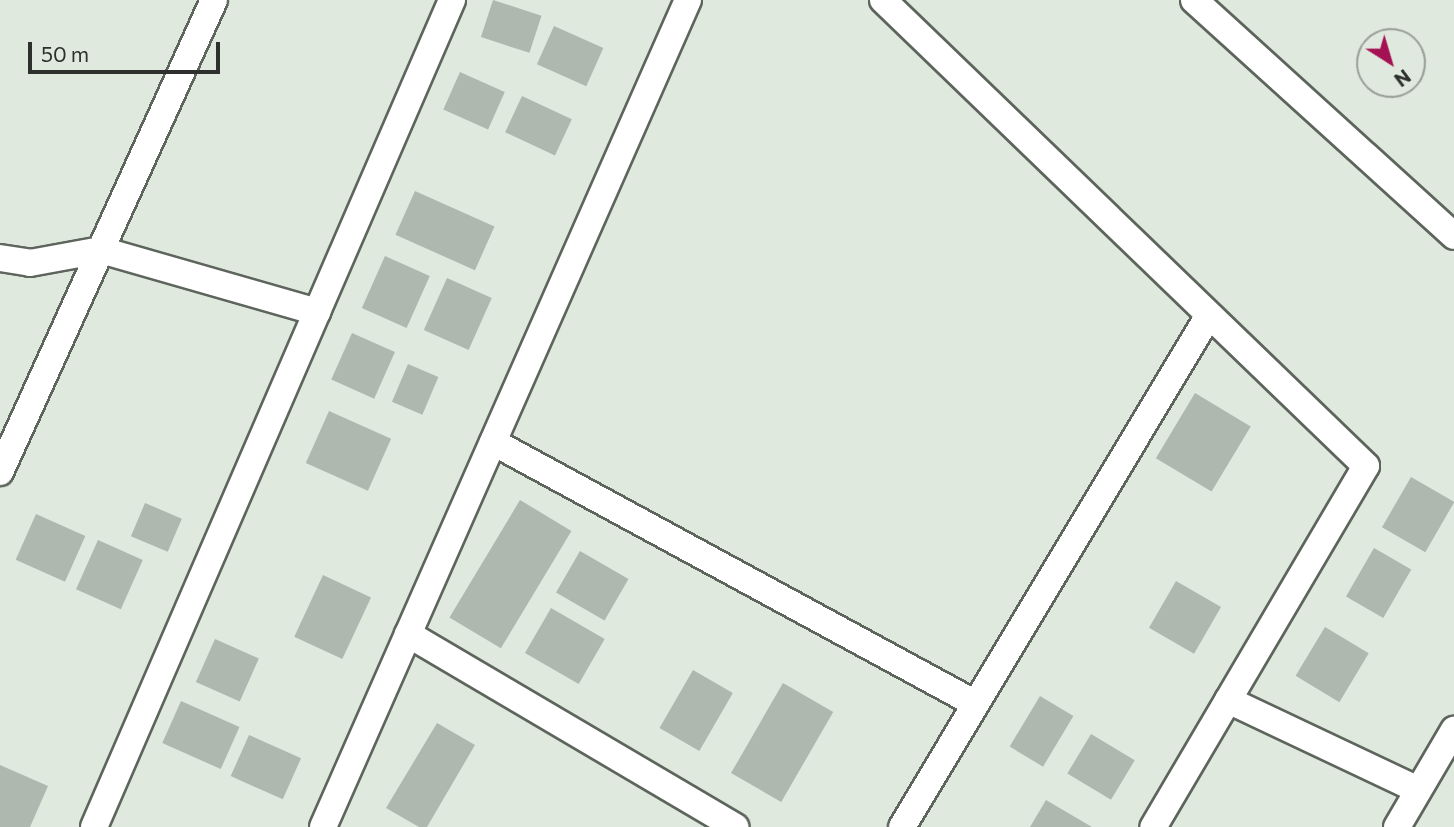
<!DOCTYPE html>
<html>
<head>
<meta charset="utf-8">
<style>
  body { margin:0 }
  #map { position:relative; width:1454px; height:827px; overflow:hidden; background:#dfe9de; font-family:Commissioner,sans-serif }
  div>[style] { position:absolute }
  .building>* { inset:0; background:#afb8ae; transform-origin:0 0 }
  .roads { filter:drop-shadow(2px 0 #5d655c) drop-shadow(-2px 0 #5d655c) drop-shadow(0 2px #5d655c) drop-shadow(0 -2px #5d655c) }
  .minor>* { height:26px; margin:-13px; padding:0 13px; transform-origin:13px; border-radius:13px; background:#fff }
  span { translate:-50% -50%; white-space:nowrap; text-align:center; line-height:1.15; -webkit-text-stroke:7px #dfe9de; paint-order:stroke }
  .north { position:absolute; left:1356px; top:28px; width:70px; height:70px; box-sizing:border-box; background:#dfe9de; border:2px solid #989f97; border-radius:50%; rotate:143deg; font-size:19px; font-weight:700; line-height:28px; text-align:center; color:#2d302c }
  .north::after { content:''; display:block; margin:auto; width:24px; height:32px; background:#a41253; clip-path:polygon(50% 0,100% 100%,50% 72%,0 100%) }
  .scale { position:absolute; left:28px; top:42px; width:192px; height:32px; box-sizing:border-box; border:4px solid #2d302c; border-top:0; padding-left:9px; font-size:21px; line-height:24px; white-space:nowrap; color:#2d302c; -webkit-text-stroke:5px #dfe9de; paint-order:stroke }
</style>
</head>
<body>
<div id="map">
  <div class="building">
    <div style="left:493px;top:0;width:51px;height:39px;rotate:18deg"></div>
    <div style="left:554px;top:26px;width:54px;height:42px;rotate:24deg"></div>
    <div style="left:460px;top:72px;width:49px;height:41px;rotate:24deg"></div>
    <div style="left:522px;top:96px;width:55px;height:40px;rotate:25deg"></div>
    <div style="left:415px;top:191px;width:87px;height:48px;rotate:24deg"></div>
    <div style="left:385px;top:256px;width:49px;height:57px;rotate:24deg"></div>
    <div style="left:447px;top:278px;width:49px;height:57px;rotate:24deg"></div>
    <div style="left:352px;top:333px;width:47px;height:51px;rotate:24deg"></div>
    <div style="left:408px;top:364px;width:33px;height:41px;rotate:23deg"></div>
    <div style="left:1195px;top:393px;width:65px;height:76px;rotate:31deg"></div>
    <div style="left:329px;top:411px;width:68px;height:57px;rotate:24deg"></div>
    <div style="left:1411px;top:477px;width:50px;height:58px;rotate:30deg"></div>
    <div style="left:520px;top:500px;width:60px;height:137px;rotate:31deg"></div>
    <div style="left:145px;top:503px;width:40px;height:36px;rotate:23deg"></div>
    <div style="left:36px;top:514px;width:54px;height:50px;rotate:24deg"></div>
    <div style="left:98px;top:540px;width:49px;height:54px;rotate:24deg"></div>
    <div style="left:1374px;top:548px;width:43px;height:56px;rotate:30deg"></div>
    <div style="left:580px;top:551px;width:56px;height:48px;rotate:30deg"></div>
    <div style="left:323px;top:575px;width:53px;height:68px;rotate:25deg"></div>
    <div style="left:1176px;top:581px;width:52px;height:54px;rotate:30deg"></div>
    <div style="left:551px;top:608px;width:62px;height:52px;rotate:30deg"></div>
    <div style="left:1325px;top:627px;width:51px;height:57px;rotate:31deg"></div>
    <div style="left:215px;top:639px;width:48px;height:47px;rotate:24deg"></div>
    <div style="left:693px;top:670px;width:46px;height:67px;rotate:30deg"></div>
    <div style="left:783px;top:683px;width:58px;height:104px;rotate:30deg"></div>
    <div style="left:1040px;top:696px;width:39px;height:59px;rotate:31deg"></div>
    <div style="left:181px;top:701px;width:64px;height:46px;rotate:24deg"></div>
    <div style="clip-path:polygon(437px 723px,475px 745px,427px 827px,419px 827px,386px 808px)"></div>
    <div style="left:1091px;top:734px;width:51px;height:46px;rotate:31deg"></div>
    <div style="left:249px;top:735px;width:57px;height:45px;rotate:24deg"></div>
    <div style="clip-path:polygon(0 765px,48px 786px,30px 827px,0 827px)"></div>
    <div style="clip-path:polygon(1046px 800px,1092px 827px,1030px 827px)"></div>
  </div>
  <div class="roads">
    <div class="minor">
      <div style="left:883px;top:0;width:671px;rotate:43.97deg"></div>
      <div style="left:1366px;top:466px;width:419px;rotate:120.5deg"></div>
      <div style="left:1194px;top:0;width:351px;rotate:42.2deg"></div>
      <div style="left:0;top:258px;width:30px;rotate:9deg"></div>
      <div style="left:30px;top:263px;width:72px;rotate:-10.4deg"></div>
      <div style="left:101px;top:250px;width:225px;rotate:16deg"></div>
      <div style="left:493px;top:442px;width:549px;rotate:28.48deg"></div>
      <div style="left:0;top:472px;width:518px;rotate:-65.61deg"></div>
      <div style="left:408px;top:634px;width:380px;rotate:30.5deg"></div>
      <div style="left:1228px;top:700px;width:210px;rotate:25.3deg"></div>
      <div style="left:94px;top:827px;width:901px;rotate:-66.59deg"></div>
      <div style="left:323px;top:827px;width:904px;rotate:-66.19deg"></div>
      <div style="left:902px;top:827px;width:597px;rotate:-59.05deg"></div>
      <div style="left:1397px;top:827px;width:113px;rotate:-59.6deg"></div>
    </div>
  </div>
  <div class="north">N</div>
  <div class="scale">50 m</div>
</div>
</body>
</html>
